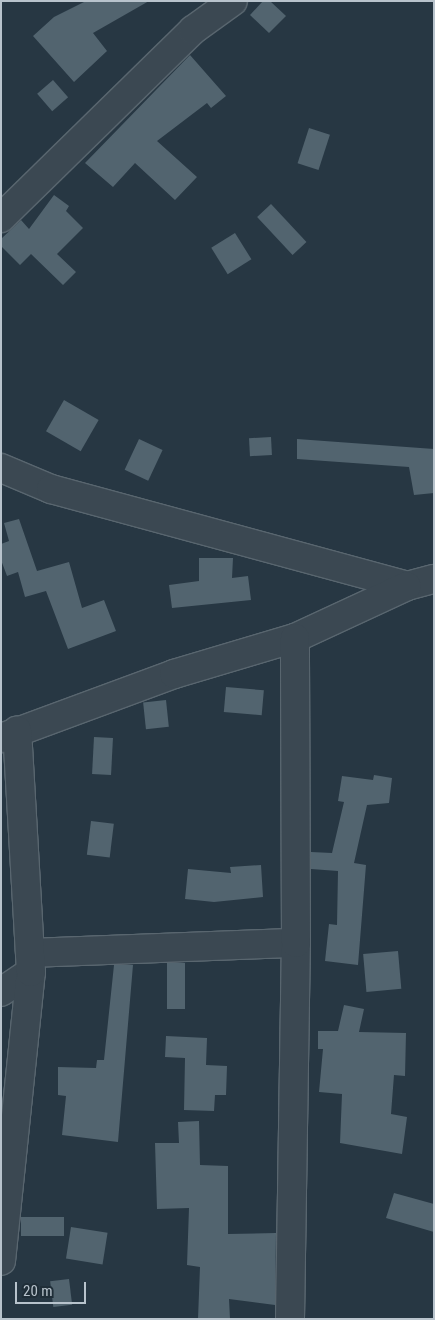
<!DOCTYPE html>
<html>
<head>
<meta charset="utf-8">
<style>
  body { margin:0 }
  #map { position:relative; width:435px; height:1320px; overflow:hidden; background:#273743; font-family:"Roboto Condensed",sans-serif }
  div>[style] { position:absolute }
  .building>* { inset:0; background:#52646f; transform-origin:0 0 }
  .roads { filter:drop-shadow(1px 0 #59666f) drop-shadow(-1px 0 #59666f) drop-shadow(0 1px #59666f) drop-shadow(0 -1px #59666f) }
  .minor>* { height:28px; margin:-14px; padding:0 14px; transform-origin:14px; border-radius:14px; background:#3b4852 }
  span { translate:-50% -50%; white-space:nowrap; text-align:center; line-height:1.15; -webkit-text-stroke:5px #202e38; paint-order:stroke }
  .frame { position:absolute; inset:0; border:2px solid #b8c3cc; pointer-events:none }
  .scale { position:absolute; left:15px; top:1282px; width:71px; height:22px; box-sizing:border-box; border:2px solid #b8c3cc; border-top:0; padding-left:6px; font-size:15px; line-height:18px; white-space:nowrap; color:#b8c3cc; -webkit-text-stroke:4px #202e38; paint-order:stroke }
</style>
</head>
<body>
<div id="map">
  <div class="building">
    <div style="clip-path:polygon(86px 1px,149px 1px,93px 33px,107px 51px,74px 82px,33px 36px,54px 17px)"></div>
    <div style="clip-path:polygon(263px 1px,270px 1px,286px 16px,269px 33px,250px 15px)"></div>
    <div style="clip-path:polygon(190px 55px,226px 96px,211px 108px,207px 103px,157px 141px,197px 177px,175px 200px,135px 163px,113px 187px,85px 163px)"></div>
    <div style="left:53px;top:80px;width:23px;height:21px;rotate:49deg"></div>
    <div style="left:309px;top:128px;width:22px;height:37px;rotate:18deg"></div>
    <div style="clip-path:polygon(54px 195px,69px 206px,66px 211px,83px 228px,57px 254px,76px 272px,63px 285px,31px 254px,20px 265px,1px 246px,1px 239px,21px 220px,29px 229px)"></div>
    <div style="left:271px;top:204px;width:52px;height:19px;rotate:47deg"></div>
    <div style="left:235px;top:233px;width:31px;height:28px;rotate:58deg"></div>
    <div style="left:64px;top:400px;width:40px;height:36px;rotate:30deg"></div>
    <div style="left:271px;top:437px;width:18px;height:22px;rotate:87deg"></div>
    <div style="left:139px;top:439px;width:26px;height:34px;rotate:25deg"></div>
    <div style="clip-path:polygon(297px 439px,434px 449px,434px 493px,414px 495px,409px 467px,297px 459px)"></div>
    <div style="clip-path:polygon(19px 519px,37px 571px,69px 562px,82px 608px,104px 600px,116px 631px,68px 649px,46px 591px,25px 597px,18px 572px,7px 576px,1px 560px,1px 544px,9px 541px,4px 523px)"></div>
    <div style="clip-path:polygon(199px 558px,233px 558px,232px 578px,248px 576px,251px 600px,172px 608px,169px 585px,199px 581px)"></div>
    <div style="left:226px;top:687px;width:38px;height:25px;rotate:5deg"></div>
    <div style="left:166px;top:700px;width:27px;height:23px;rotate:84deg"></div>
    <div style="left:94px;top:737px;width:19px;height:37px;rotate:3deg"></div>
    <div style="clip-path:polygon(374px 775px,392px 778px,389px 803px,367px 805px,354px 863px,366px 865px,358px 965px,325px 961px,329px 924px,337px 925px,338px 871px,311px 869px,311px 852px,332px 853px,344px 802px,338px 801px,342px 776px,373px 780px)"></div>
    <div style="left:91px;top:821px;width:23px;height:34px;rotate:7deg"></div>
    <div style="clip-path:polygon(261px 865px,263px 897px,214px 902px,185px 899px,188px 869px,231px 873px,230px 867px)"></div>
    <div style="left:398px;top:951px;width:38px;height:35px;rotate:85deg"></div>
    <div style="left:167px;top:963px;width:18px;height:46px"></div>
    <div style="clip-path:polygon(114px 965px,133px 965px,118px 1142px,62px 1135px,66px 1096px,58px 1095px,58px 1067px,96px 1068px,97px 1060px,104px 1060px)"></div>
    <div style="clip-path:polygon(344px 1005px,364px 1009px,359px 1032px,406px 1033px,405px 1076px,394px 1075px,391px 1114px,407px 1117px,402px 1154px,340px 1143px,342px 1094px,319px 1092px,323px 1049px,318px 1049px,318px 1031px,338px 1031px)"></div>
    <div style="clip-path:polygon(166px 1036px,207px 1038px,206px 1065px,227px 1066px,226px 1095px,215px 1095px,214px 1111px,184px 1110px,185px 1058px,165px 1057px)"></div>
    <div style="clip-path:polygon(199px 1121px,200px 1165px,228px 1166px,228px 1234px,276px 1233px,275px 1305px,229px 1299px,230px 1319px,198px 1319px,200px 1267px,187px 1265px,189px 1208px,157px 1209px,155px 1143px,179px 1143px,178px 1122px)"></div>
    <div style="clip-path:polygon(394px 1193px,434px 1204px,434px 1232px,386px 1218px)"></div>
    <div style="left:64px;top:1217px;width:19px;height:43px;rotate:90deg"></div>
    <div style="left:71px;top:1227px;width:37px;height:32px;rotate:9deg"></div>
    <div style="left:69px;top:1279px;width:26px;height:19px;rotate:83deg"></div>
  </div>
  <div class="roads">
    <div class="minor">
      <div style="left:1px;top:218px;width:269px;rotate:-44.4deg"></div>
      <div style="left:193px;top:30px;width:49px;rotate:-35.9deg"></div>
      <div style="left:1px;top:468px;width:54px;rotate:22.8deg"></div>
      <div style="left:51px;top:489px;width:369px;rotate:15.2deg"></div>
      <div style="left:407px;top:586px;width:28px;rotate:-15deg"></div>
      <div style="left:1px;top:738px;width:184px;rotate:-20.3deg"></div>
      <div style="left:174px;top:674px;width:126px;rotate:-16.6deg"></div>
      <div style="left:295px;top:638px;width:123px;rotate:-24.9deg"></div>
      <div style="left:30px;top:953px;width:266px;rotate:-2.2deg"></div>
      <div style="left:1px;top:992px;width:36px;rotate:-34deg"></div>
      <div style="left:1px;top:1261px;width:291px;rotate:-84.1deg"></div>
      <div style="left:31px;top:972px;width:242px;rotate:-93.3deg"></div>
      <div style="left:290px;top:1319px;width:376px;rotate:-89.1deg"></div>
      <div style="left:296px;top:943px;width:305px;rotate:-90.2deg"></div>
    </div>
  </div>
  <div class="frame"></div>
  <div class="scale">20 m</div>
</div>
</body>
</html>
